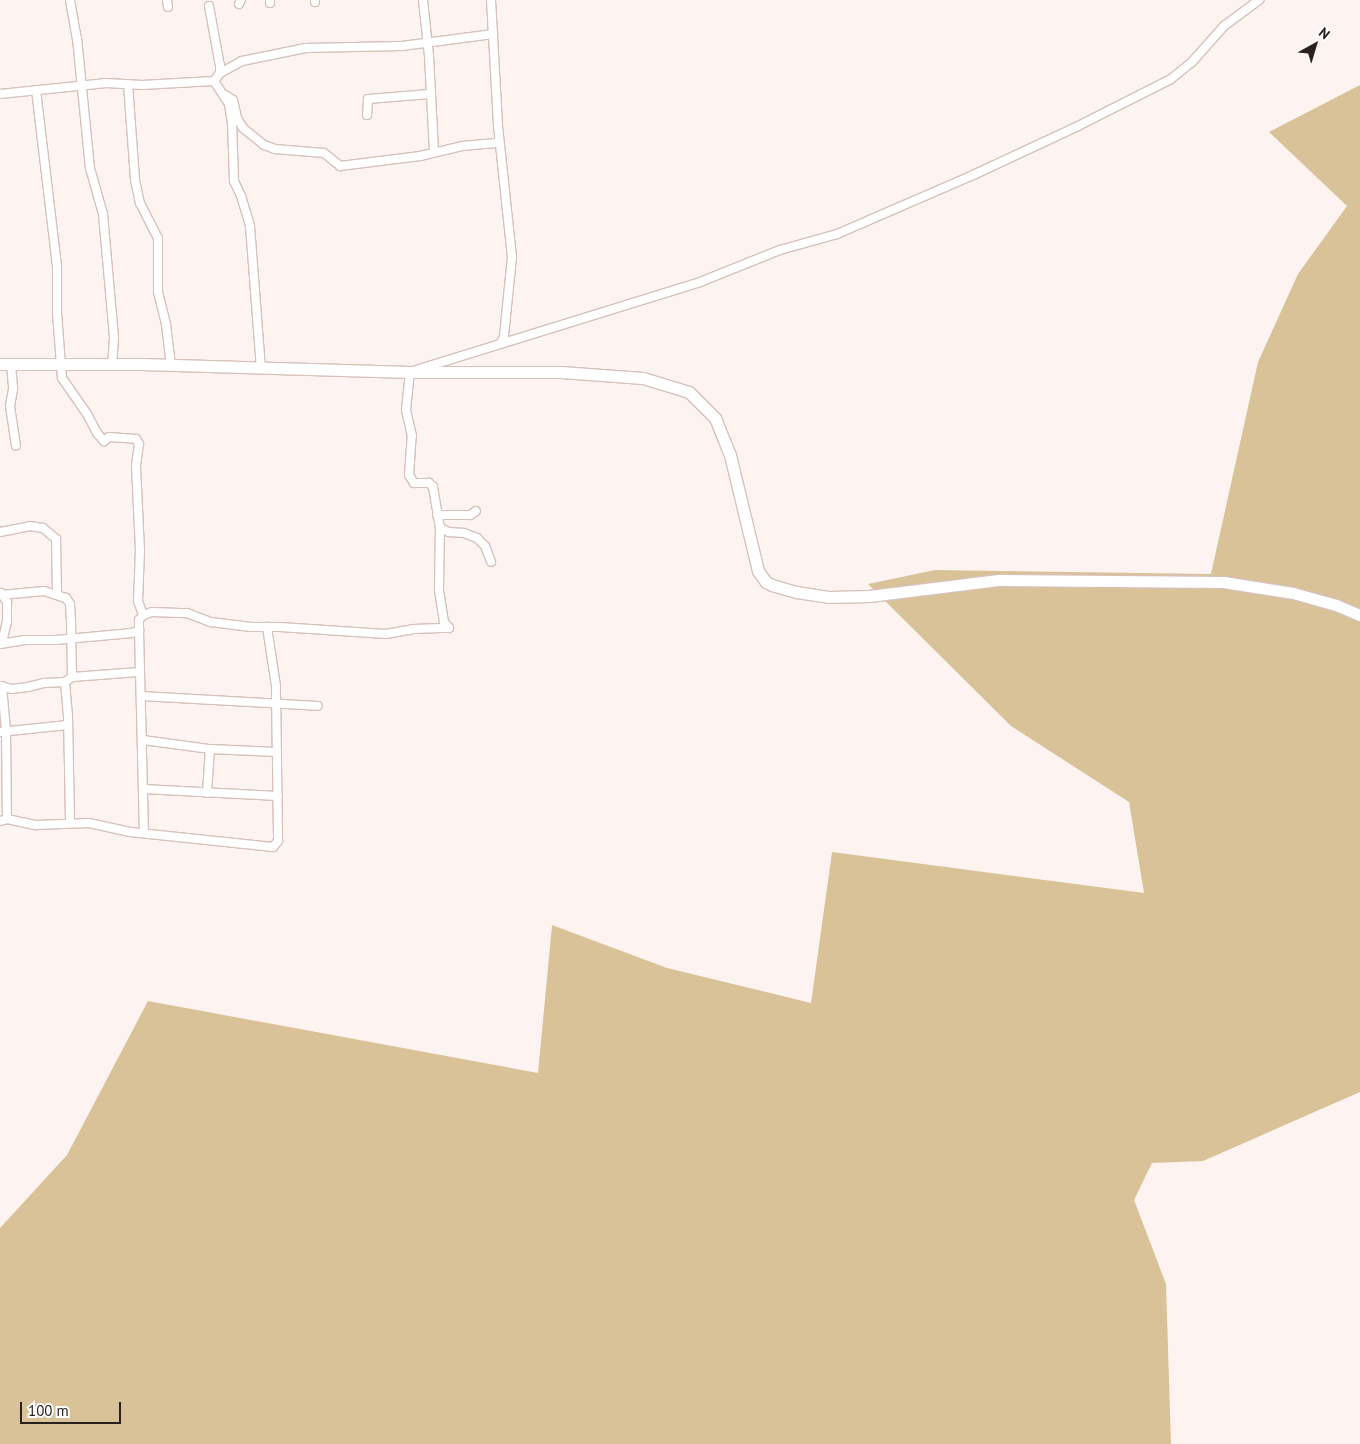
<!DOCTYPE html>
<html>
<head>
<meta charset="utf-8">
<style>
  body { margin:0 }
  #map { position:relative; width:1360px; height:1444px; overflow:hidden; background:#fdf4f1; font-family:"PT Sans",sans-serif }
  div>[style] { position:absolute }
  .green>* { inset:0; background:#d9c298 }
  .roads { filter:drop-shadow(1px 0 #d7c1b9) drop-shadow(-1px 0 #d7c1b9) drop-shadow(0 1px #d7c1b9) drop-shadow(0 -1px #d7c1b9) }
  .minor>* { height:8px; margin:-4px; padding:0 4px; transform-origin:4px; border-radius:4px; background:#fff }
  .secondary>* { height:11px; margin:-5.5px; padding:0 5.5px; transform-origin:5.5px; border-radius:5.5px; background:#fff }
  span { translate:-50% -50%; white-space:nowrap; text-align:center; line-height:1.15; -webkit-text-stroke:4px #fff; paint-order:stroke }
  .north { position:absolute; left:1290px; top:20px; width:50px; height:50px; -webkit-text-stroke:4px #fff; paint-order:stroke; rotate:39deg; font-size:14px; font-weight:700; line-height:20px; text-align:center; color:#29211e }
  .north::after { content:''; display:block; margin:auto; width:18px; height:22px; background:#29211e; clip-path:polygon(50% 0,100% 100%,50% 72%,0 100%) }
  .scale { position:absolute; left:20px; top:1402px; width:101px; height:22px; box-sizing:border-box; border:2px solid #29211e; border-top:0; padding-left:6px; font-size:15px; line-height:18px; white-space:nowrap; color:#29211e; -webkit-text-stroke:4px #fff; paint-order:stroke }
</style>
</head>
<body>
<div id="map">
  <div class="green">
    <div style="clip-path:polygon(1360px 85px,1360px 1092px,1203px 1161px,1152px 1163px,1134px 1200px,1166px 1284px,1171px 1444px,0 1444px,0 1228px,67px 1155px,148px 1001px,538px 1073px,552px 925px,667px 968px,811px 1003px,832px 852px,1144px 893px,1129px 802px,1011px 726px,868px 584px,935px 570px,1211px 574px,1258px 362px,1298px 274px,1347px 206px,1269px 132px)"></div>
  </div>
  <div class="roads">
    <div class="minor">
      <div style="left:70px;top:0;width:39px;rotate:80deg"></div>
      <div style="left:77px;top:38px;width:131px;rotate:84.3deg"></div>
      <div style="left:90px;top:168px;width:48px;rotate:74.2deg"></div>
      <div style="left:103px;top:214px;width:124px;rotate:84.9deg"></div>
      <div style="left:114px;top:338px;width:26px;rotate:94deg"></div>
      <div style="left:167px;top:0;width:7px;rotate:82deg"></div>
      <div style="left:270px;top:0;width:3px;rotate:90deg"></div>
      <div style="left:423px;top:0;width:56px;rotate:83.9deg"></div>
      <div style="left:429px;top:56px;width:96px;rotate:87deg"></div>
      <div style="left:491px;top:0;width:126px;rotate:86.8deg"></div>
      <div style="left:498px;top:126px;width:132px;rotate:83.9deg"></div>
      <div style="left:512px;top:257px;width:79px;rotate:95.8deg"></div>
      <div style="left:504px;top:336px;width:8px;rotate:113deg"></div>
      <div style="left:315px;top:2px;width:2px;rotate:-90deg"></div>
      <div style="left:239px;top:4px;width:4px;rotate:-63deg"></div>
      <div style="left:220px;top:73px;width:25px;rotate:-29deg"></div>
      <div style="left:242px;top:61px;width:65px;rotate:-11.5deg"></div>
      <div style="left:306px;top:48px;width:96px;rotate:-1.2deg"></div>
      <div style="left:402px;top:46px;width:92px;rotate:-7.5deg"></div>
      <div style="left:214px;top:81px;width:27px;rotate:57deg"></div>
      <div style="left:229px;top:104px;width:19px;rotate:81deg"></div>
      <div style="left:232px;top:123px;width:58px;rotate:88deg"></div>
      <div style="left:234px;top:181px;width:17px;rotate:65deg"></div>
      <div style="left:241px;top:196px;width:31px;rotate:73deg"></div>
      <div style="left:250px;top:226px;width:142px;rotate:85.6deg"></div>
      <div style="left:128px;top:84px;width:96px;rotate:85.8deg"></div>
      <div style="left:135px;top:180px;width:24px;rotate:78deg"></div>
      <div style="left:140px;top:203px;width:39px;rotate:63deg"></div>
      <div style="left:158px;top:238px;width:54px;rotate:90deg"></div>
      <div style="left:158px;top:292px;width:34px;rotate:76deg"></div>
      <div style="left:166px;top:325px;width:40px;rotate:82.9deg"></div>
      <div style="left:36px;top:90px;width:178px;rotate:83.2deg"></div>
      <div style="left:57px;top:267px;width:46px;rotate:90deg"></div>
      <div style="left:57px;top:313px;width:65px;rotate:85.6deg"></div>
      <div style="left:62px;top:378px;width:44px;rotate:55.2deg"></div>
      <div style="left:87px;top:414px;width:21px;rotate:62deg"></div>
      <div style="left:97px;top:433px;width:11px;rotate:49deg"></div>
      <div style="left:104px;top:441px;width:6px;rotate:-39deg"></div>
      <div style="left:109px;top:437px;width:27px;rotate:4deg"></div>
      <div style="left:136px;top:439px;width:6px;rotate:59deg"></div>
      <div style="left:139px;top:444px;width:22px;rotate:98deg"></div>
      <div style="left:136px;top:466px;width:84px;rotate:87.3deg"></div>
      <div style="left:140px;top:550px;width:51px;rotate:92.2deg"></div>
      <div style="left:138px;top:601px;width:15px;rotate:70deg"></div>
      <div style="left:0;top:94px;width:107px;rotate:-5.9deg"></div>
      <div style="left:106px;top:83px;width:36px;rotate:3deg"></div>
      <div style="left:142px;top:85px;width:72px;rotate:-3.2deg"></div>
      <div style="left:214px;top:81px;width:10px;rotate:-53deg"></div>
      <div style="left:220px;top:73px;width:7px;rotate:-90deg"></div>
      <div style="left:220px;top:66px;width:61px;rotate:-100.4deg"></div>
      <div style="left:225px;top:95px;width:9px;rotate:32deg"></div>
      <div style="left:233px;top:100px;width:18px;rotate:77deg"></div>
      <div style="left:237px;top:118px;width:12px;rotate:59deg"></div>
      <div style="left:243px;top:128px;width:27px;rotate:39deg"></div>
      <div style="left:264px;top:145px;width:12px;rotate:20deg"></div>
      <div style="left:275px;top:149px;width:49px;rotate:4.7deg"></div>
      <div style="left:324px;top:153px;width:21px;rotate:39deg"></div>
      <div style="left:340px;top:166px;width:81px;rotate:-7.1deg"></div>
      <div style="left:420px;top:156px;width:43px;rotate:-13.4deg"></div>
      <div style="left:462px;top:146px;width:37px;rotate:-5deg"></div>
      <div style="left:367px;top:115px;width:16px;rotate:-86deg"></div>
      <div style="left:368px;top:99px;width:62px;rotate:-4.6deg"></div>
      <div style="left:11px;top:364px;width:25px;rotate:85deg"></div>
      <div style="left:13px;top:389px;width:17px;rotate:100deg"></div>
      <div style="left:10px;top:406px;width:40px;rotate:81.5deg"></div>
      <div style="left:437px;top:515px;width:33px"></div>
      <div style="left:470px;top:515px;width:7px;rotate:-34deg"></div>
      <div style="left:440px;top:528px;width:10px;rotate:24deg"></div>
      <div style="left:449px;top:532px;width:15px;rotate:4deg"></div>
      <div style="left:464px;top:533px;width:14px;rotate:21deg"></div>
      <div style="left:477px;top:538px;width:11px;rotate:45deg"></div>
      <div style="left:485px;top:546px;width:17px;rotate:69deg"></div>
      <div style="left:0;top:532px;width:31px;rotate:-11deg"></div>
      <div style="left:30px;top:526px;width:13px;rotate:9deg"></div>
      <div style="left:43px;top:528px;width:17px;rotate:40deg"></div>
      <div style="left:56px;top:539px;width:54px;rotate:88.9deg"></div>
      <div style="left:1px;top:593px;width:11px;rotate:56deg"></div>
      <div style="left:7px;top:602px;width:19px;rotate:90deg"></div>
      <div style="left:7px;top:621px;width:23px;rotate:103deg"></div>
      <div style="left:1px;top:595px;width:43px;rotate:-5.3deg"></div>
      <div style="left:44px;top:591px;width:23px;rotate:18deg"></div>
      <div style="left:66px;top:598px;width:7px;rotate:56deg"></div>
      <div style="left:70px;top:604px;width:17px;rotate:87deg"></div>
      <div style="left:71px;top:621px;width:56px;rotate:89deg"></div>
      <div style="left:449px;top:628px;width:8px;rotate:-130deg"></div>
      <div style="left:444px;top:622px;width:33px;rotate:-99deg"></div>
      <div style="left:439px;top:589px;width:61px;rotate:-89.1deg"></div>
      <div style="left:440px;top:528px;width:42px;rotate:-99.7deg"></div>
      <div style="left:433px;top:487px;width:6px;rotate:-135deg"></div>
      <div style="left:429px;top:483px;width:15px;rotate:180deg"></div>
      <div style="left:414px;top:483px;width:9px;rotate:-122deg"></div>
      <div style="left:409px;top:475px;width:39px;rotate:-86deg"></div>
      <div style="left:412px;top:436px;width:27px;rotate:-103deg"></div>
      <div style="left:406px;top:410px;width:38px;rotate:-84deg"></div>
      <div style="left:410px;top:372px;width:304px;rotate:-17.2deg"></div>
      <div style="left:700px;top:282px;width:86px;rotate:-21.8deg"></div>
      <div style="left:780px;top:250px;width:59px;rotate:-15.7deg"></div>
      <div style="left:837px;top:234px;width:146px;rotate:-23.4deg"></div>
      <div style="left:971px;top:176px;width:118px;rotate:-25deg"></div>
      <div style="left:1078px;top:126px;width:104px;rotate:-26.8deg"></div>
      <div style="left:1171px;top:79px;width:27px;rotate:-39deg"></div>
      <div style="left:1192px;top:62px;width:48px;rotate:-48.4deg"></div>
      <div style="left:1224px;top:26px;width:44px;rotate:-36.6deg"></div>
      <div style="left:139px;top:630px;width:203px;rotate:88.6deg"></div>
      <div style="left:0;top:644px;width:24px;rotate:-9deg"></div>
      <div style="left:24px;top:640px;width:32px"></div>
      <div style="left:56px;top:640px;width:76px;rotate:-5.3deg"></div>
      <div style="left:132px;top:633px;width:8px;rotate:-23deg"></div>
      <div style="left:139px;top:630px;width:10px;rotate:-90deg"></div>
      <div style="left:139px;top:620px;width:6px;rotate:-51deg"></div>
      <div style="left:143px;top:615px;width:9px;rotate:-18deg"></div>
      <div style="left:152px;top:612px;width:35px;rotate:2deg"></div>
      <div style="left:187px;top:613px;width:26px;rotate:21deg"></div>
      <div style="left:211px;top:622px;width:40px;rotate:7.1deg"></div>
      <div style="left:251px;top:627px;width:29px"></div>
      <div style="left:280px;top:627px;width:106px;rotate:3.8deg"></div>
      <div style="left:386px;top:634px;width:27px;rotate:-10deg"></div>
      <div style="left:413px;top:629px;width:36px;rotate:-2deg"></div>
      <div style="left:65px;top:682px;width:34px;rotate:85deg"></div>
      <div style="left:68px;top:716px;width:107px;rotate:88.9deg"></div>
      <div style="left:0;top:686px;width:12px;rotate:14deg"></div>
      <div style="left:12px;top:689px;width:16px;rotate:-7deg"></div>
      <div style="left:28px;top:687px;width:16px;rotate:-14deg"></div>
      <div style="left:44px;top:683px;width:21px;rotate:-3deg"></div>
      <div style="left:65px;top:682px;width:9px;rotate:-36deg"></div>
      <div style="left:72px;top:677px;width:67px;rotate:-4.3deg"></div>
      <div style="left:2px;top:686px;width:44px;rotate:84.8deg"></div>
      <div style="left:6px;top:730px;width:89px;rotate:89.4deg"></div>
      <div style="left:141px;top:696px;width:177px;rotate:3.2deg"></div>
      <div style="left:0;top:732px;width:68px;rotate:-5.9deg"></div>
      <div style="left:143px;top:740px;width:68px;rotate:7.7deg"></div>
      <div style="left:210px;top:749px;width:67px;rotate:2.6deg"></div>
      <div style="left:143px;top:789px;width:135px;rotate:3deg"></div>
      <div style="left:207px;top:793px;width:44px;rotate:-86.1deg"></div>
      <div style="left:0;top:821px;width:7px;rotate:-16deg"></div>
      <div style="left:7px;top:819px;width:30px;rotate:12deg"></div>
      <div style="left:36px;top:825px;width:53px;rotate:-2.2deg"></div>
      <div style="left:89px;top:823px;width:42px;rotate:12.4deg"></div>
      <div style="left:130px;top:832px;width:144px;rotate:6deg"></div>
      <div style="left:273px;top:847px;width:8px;rotate:-50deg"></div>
      <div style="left:278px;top:841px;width:6px;rotate:-90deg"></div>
      <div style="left:278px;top:835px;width:149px;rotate:-90.8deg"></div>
      <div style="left:276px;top:686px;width:60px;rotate:-98.7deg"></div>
    </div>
    <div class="secondary">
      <div style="left:0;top:364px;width:142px"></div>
      <div style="left:142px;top:364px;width:268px;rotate:1.7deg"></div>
      <div style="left:410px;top:372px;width:151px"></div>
      <div style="left:561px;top:372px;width:82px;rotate:4.2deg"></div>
      <div style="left:643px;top:378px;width:48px;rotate:16.9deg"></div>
      <div style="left:689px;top:392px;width:37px;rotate:45deg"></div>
      <div style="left:715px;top:418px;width:40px;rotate:68deg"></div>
      <div style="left:730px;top:455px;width:119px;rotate:76.4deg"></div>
      <div style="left:758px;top:571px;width:14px;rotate:54deg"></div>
      <div style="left:766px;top:582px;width:7px;rotate:27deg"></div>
      <div style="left:772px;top:585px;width:26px;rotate:16deg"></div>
      <div style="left:797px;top:592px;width:31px;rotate:9deg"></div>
      <div style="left:828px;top:597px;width:41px;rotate:-1.4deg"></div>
      <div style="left:869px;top:596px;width:130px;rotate:-7.1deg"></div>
      <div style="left:998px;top:580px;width:225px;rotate:0.5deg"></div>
      <div style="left:1223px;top:582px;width:71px;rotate:8.9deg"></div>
      <div style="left:1293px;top:593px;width:45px;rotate:15.6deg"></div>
      <div style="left:1336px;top:605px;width:26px;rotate:23deg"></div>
    </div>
  </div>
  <div class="north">N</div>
  <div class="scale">100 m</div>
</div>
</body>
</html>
